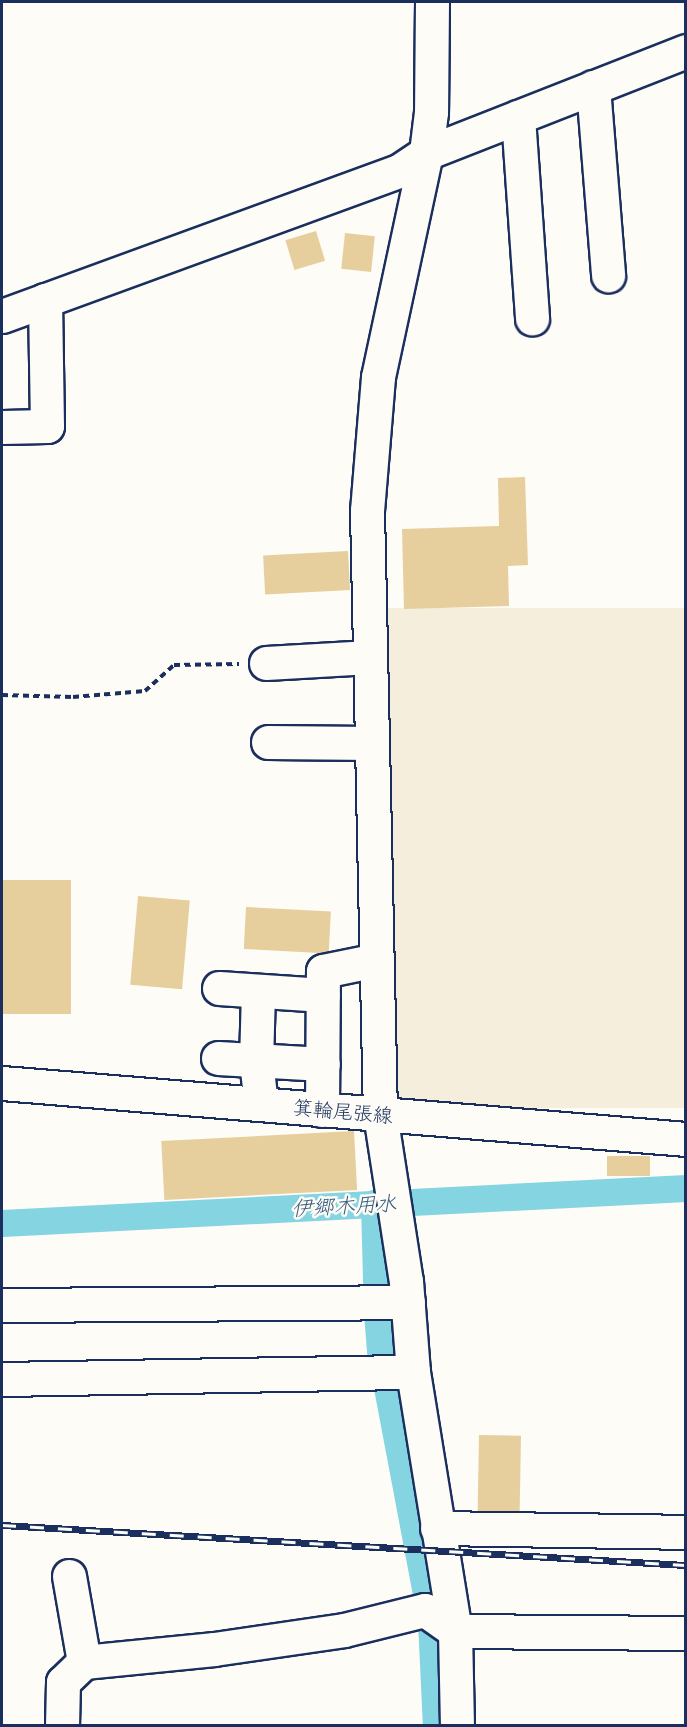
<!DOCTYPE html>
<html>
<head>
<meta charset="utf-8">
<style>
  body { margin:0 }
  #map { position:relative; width:687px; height:1727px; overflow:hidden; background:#fdfcf7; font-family:Mali,"Klee One",sans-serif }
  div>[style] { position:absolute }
  .built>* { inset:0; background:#f6eedc; transform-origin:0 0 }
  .canal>* { height:27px; margin:-13.5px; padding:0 13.5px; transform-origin:13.5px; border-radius:13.5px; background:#85d4e2 }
  .building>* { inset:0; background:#e7ce9d; transform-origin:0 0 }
  .path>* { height:4px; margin-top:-2px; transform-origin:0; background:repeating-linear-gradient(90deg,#1b2f5e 0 6px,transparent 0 10.5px) }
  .roads { filter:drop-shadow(2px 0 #1b2f5e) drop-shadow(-2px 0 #1b2f5e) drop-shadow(0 2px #1b2f5e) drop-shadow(0 -2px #1b2f5e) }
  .minor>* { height:33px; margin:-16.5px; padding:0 16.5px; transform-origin:16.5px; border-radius:16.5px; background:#fdfcf7 }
  .major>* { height:33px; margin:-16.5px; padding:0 16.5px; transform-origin:16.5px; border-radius:16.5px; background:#fdfcf7 }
  .rail>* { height:7px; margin-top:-3.5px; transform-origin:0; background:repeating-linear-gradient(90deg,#fdfcf7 0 14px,#1b2f5e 0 28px); box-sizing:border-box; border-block:2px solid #1b2f5e }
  span { translate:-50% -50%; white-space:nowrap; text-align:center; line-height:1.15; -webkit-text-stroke:5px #fdfcf7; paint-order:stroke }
  .street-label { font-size:20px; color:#1b2f5e }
  .water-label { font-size:21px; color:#36587f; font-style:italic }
  .frame { position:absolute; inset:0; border:3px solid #1b2f5e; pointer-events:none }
</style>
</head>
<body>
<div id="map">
  <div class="built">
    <div style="left:685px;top:608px;width:500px;height:303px;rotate:90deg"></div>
  </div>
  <div class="canal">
    <div style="left:374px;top:1203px;width:78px;rotate:88.5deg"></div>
    <div style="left:2px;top:1223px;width:685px;rotate:-2.93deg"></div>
    <div style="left:377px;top:1313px;width:50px;rotate:85.4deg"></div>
    <div style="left:386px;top:1382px;width:220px;rotate:79.3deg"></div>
    <div style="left:431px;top:1621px;width:105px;rotate:87.3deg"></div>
  </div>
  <div class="building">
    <div style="left:316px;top:231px;width:31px;height:32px;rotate:73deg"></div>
    <div style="left:345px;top:233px;width:30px;height:36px;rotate:6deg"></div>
    <div style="clip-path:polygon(525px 477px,528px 565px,508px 566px,509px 606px,404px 609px,402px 529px,499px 526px,498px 478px)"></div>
    <div style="left:348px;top:551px;width:39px;height:85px;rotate:87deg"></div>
    <div style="left:2px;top:880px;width:69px;height:134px"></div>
    <div style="left:138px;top:896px;width:52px;height:89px;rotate:5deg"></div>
    <div style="left:246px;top:907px;width:85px;height:42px;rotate:3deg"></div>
    <div style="left:354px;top:1131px;width:59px;height:193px;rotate:87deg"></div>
    <div style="left:607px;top:1156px;width:43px;height:20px"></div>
    <div style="left:479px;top:1435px;width:42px;height:78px;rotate:1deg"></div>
  </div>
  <div class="path">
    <div style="left:2px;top:695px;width:71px;rotate:1.6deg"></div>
    <div style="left:73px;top:697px;width:72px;rotate:-4.8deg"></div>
    <div style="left:145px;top:691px;width:39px;rotate:-42deg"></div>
    <div style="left:174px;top:665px;width:65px;rotate:-0.9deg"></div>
  </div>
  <div class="roads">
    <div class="minor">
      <div style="left:432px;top:2px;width:110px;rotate:90.5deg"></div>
      <div style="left:431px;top:112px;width:41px;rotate:97deg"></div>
      <div style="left:426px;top:153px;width:229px;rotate:102.1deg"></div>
      <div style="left:378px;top:377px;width:133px;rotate:94.7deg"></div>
      <div style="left:367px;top:510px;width:604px;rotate:88.77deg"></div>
      <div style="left:380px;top:1114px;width:169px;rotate:81.2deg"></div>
      <div style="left:406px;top:1281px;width:91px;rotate:85.6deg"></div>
      <div style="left:413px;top:1372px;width:262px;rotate:80.8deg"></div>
      <div style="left:455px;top:1631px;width:95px;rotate:88.8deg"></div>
      <div style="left:593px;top:87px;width:189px;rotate:85.4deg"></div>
      <div style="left:518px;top:117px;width:202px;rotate:86deg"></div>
      <div style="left:2px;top:316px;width:423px;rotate:-20.1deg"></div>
      <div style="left:399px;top:171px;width:32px;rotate:-34deg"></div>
      <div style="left:426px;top:153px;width:279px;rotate:-21.4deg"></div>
      <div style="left:2px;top:427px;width:45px;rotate:-1.3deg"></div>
      <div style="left:47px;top:426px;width:126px;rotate:-90.9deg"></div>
      <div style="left:266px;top:663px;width:104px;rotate:-3.3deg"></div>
      <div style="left:268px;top:742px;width:104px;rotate:0.6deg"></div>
      <div style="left:219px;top:988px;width:104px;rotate:3.9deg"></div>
      <div style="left:258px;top:991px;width:70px;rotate:91.6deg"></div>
      <div style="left:256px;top:1061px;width:43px;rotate:83.4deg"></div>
      <div style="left:218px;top:1058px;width:105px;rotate:3.3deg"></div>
      <div style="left:322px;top:1110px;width:139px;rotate:-89.6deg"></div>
      <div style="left:323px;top:971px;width:54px;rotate:-11.7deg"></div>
      <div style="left:2px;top:1305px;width:406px;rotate:-0.4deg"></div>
      <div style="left:2px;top:1379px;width:411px;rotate:-1deg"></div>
      <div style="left:437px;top:1528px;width:249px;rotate:0.9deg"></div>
      <div style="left:69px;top:1576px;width:87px;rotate:80.1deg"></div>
      <div style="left:62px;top:1726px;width:44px;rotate:-88.7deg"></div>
      <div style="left:63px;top:1682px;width:29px;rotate:-44deg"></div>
      <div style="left:84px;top:1662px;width:131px;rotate:-5.7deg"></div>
      <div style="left:214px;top:1649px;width:131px;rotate:-8.3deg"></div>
      <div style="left:344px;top:1630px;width:83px;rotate:-13.9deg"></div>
      <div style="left:425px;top:1610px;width:37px;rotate:35deg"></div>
      <div style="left:455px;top:1631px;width:231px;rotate:0.5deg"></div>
    </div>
    <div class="major">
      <div style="left:2px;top:1083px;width:686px;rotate:4.68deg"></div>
    </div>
  </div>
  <div class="rail">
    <div style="left:2px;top:1525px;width:685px;rotate:3.35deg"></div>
  </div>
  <div class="street-label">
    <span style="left:343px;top:1111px;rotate:5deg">箕輪尾張線</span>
  </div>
  <div class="water-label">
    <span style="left:344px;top:1205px;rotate:-3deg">伊郷木用水</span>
  </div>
  <div class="frame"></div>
</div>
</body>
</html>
